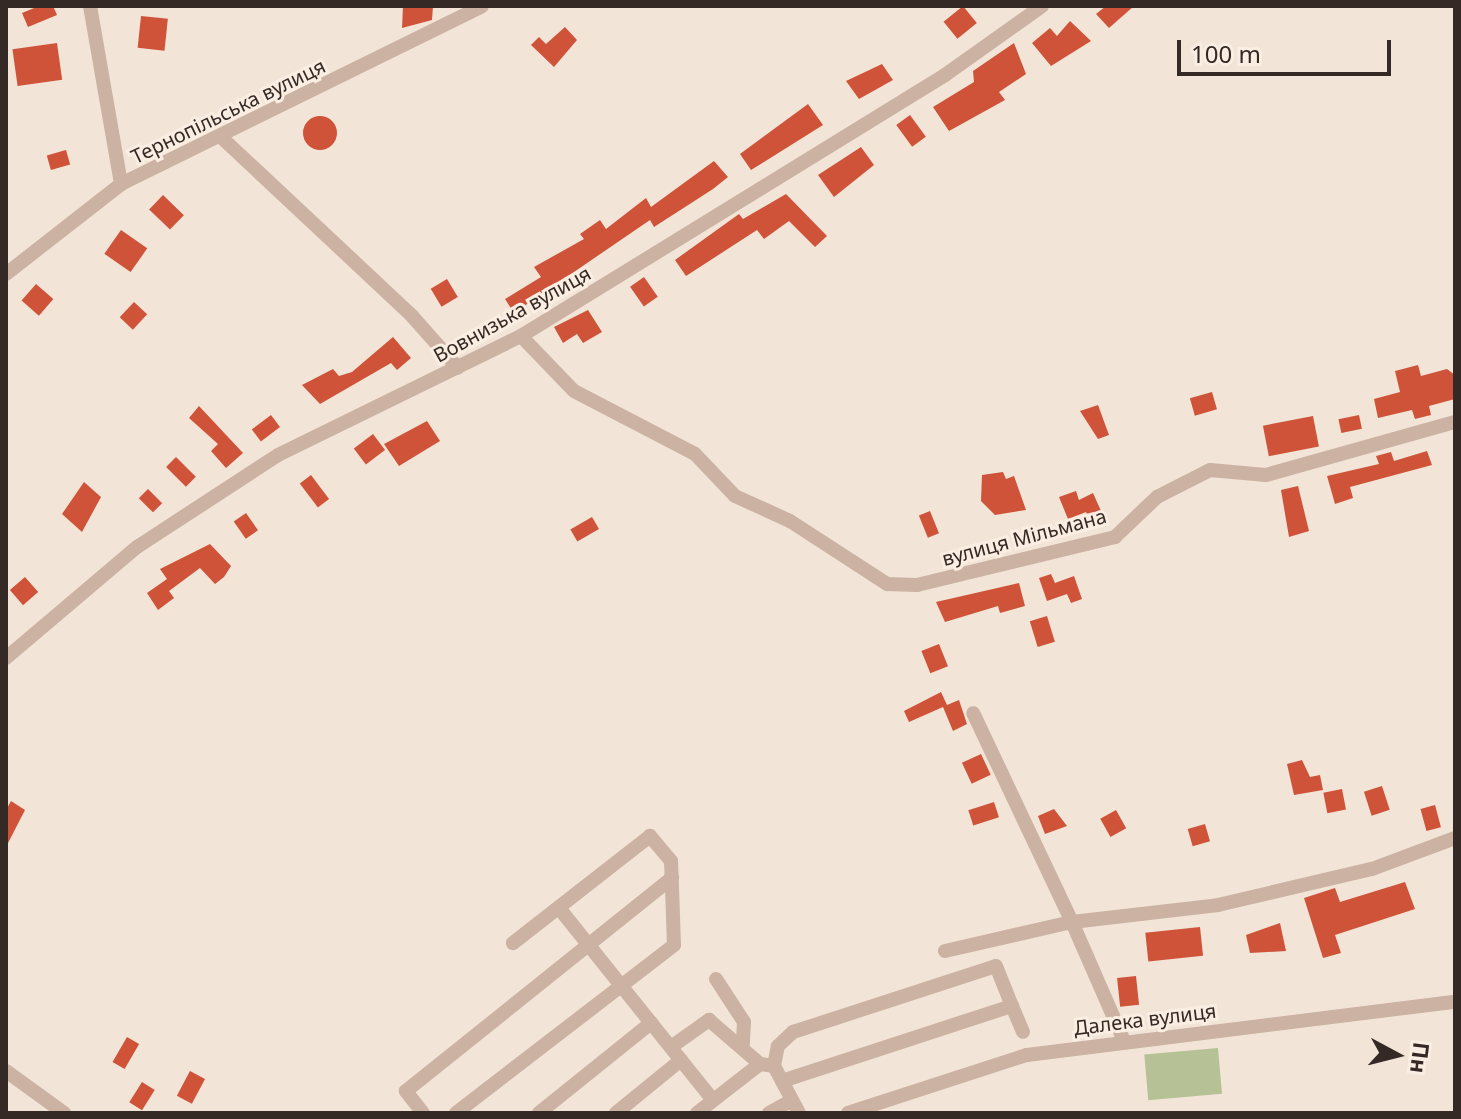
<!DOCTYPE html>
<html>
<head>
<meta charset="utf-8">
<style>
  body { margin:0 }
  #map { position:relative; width:1461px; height:1119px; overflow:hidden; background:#f2e4d7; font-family:"Noto Sans",sans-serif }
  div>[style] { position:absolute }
  .green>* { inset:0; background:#b6c296; transform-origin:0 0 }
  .building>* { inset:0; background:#ce5339; transform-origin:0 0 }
  .round { border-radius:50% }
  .minor>* { height:14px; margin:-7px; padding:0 7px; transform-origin:7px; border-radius:7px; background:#cbb2a2 }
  span { translate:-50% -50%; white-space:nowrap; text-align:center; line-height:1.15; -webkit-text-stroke:6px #faeee3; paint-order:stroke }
  .street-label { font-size:20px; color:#352925 }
  .frame { position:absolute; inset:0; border:8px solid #352925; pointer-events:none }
  .north { position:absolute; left:1357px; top:1015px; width:80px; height:80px; -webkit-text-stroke:6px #faeee3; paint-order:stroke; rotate:97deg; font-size:22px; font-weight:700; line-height:32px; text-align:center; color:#352925 }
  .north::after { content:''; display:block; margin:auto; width:28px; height:36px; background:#352925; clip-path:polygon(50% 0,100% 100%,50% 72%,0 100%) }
  .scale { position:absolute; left:1177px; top:40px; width:214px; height:36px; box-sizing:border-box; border:4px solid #352925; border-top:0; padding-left:10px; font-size:24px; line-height:28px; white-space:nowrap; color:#352925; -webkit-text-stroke:6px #faeee3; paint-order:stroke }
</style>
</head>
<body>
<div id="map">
  <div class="green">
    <div style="left:1218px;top:1048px;width:46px;height:74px;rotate:85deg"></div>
  </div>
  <div class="building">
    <div style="clip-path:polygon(39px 6px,53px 6px,57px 15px,28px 27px,22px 13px)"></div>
    <div style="clip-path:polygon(403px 6px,433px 6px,432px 20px,402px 28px)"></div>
    <div style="left:963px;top:6px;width:22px;height:25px;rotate:51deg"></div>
    <div style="clip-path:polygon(1106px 6px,1134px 6px,1109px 28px,1096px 14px)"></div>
    <div style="left:141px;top:16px;width:27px;height:32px;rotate:6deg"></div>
    <div style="clip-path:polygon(1070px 21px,1091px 41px,1051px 66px,1032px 43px,1050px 28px,1057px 36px)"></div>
    <div style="clip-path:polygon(565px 27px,577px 40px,554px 67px,531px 45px,539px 37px,546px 44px)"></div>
    <div style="left:57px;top:43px;width:37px;height:45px;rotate:82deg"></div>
    <div style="clip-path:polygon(1014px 43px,1026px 74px,999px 92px,1005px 100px,949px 131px,933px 107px,974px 82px,973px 71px)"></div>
    <div style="clip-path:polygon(882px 64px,893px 80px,859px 99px,846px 81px)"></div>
    <div style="clip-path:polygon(808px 104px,823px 125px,751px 170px,740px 154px)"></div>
    <div style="left:910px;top:115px;width:27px;height:17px;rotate:54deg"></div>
    <div class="round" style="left:303px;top:116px;width:34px;height:34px"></div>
    <div style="clip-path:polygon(861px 147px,874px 165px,834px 197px,818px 175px)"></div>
    <div style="left:66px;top:150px;width:15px;height:20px;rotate:74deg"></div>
    <div style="clip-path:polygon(714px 161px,728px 177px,713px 189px,654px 227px,650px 220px,514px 313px,505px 299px,541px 277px,534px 267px,584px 239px,580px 234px,600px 220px,606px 229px,646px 198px,651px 207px)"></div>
    <div style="clip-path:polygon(786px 194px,827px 236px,815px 247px,789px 221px,764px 239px,757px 230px,686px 276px,675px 260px,739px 214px,743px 219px)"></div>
    <div style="left:163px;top:195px;width:29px;height:20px;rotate:44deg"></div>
    <div style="left:121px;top:230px;width:32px;height:29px;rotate:35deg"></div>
    <div style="left:644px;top:277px;width:24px;height:17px;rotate:55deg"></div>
    <div style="left:447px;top:279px;width:21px;height:19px;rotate:59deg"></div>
    <div style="left:36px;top:284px;width:23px;height:22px;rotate:41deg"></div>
    <div style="left:134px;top:302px;width:18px;height:21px;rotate:43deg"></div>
    <div style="clip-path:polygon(588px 310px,602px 332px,583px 343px,577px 334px,563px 343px,554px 327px)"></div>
    <div style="clip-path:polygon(393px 337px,411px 358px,397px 370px,391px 363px,320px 404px,302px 385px,333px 369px,339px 376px,352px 372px)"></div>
    <div style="clip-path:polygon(1418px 365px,1421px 376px,1447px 369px,1455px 375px,1455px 399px,1429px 406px,1431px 415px,1415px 419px,1412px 410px,1378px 418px,1374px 399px,1400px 392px,1395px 371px)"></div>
    <div style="left:1212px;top:392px;width:18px;height:23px;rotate:74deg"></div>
    <div style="clip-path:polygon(1098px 405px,1109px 435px,1098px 439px,1080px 411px)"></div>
    <div style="clip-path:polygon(199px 406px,243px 453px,226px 468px,211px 451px,218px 444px,189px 418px)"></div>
    <div style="left:271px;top:415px;width:15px;height:24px;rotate:53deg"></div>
    <div style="left:1359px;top:415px;width:14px;height:21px;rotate:78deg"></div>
    <div style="left:1313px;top:416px;width:31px;height:51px;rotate:79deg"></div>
    <div style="clip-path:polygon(427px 421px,440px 441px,399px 466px,384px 444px)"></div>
    <div style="left:373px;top:434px;width:20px;height:24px;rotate:53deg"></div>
    <div style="clip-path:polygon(1427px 451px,1432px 465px,1350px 487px,1353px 498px,1335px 504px,1327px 476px,1379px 464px,1376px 456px,1391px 452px,1394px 461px)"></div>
    <div style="left:176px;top:457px;width:28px;height:14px;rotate:45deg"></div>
    <div style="clip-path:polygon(1003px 472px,1006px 479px,1014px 476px,1026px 510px,995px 515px,981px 501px,982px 475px)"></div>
    <div style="left:311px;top:475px;width:30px;height:14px;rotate:53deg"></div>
    <div style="clip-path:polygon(84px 482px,101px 497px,82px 532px,62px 514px)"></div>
    <div style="clip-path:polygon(1298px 486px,1309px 531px,1289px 537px,1281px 490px)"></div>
    <div style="left:148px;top:489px;width:20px;height:13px;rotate:45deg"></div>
    <div style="clip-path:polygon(1076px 491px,1079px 500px,1093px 493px,1105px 520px,1092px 526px,1086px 512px,1068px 519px,1059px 497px)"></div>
    <div style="left:930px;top:511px;width:24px;height:12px;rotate:68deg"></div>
    <div style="left:246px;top:513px;width:21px;height:15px;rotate:55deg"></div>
    <div style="left:592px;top:517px;width:14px;height:25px;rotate:60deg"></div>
    <div style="clip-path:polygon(210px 544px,231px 566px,224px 577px,215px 584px,200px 568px,169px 591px,174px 598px,158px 610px,147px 593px,167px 579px,160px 569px)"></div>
    <div style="clip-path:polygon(1051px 574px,1055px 583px,1074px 576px,1082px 599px,1071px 603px,1067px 594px,1047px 601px,1039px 578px)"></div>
    <div style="left:25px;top:577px;width:20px;height:20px;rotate:49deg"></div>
    <div style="clip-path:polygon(1019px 583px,1025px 606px,1000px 613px,998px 606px,945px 622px,936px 602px)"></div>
    <div style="left:1047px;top:616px;width:27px;height:18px;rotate:73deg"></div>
    <div style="left:939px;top:644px;width:24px;height:19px;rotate:68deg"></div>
    <div style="clip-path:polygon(941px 692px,947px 705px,959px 700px,967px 724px,953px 731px,943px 707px,909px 722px,904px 711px)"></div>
    <div style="left:981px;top:754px;width:23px;height:21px;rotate:65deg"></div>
    <div style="clip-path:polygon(1302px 760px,1310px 777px,1320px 775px,1323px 790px,1294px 795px,1287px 764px)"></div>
    <div style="left:1382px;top:786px;width:25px;height:19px;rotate:72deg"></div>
    <div style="left:1342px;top:789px;width:21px;height:19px;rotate:79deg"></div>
    <div style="clip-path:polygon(11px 801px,25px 810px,6px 847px,6px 810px)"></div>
    <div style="left:994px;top:802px;width:16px;height:27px;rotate:72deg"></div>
    <div style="left:1435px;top:805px;width:23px;height:15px;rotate:75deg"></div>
    <div style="clip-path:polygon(1054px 809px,1067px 826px,1045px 834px,1038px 816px)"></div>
    <div style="left:1116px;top:810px;width:21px;height:18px;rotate:61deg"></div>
    <div style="left:1205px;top:824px;width:18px;height:18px;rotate:74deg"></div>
    <div style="clip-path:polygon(1405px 882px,1415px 909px,1335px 935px,1341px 953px,1323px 958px,1304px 898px,1335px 888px,1340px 902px)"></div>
    <div style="clip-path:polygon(1280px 923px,1286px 951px,1250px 953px,1246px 935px)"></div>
    <div style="left:1200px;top:927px;width:29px;height:55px;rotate:84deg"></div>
    <div style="left:1136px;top:976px;width:29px;height:19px;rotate:84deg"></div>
    <div style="left:127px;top:1037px;width:14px;height:29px;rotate:30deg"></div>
    <div style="left:190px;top:1071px;width:17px;height:28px;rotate:28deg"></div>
    <div style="left:142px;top:1082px;width:15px;height:24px;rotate:32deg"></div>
  </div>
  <div class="minor">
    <div style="left:90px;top:6px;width:181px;rotate:80.1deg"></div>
    <div style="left:221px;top:137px;width:262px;rotate:43.1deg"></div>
    <div style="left:412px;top:316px;width:69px;rotate:48.5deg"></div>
    <div style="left:6px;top:274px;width:146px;rotate:-38deg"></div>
    <div style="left:121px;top:184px;width:402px;rotate:-26.2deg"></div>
    <div style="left:521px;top:336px;width:76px;rotate:46.1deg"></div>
    <div style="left:574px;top:391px;width:136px;rotate:27.5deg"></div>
    <div style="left:695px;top:454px;width:58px;rotate:46.4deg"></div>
    <div style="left:735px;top:496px;width:60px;rotate:24.4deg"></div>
    <div style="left:790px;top:521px;width:116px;rotate:33deg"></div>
    <div style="left:887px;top:584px;width:30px;rotate:2deg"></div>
    <div style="left:917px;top:585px;width:204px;rotate:-13.6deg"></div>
    <div style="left:1115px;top:537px;width:58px;rotate:-43.6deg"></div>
    <div style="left:1157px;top:497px;width:59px;rotate:-27deg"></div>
    <div style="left:1210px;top:470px;width:56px;rotate:5.1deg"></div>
    <div style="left:1266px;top:475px;width:196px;rotate:-15.7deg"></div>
    <div style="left:6px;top:658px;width:172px;rotate:-40.3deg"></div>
    <div style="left:137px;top:547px;width:168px;rotate:-33.1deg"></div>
    <div style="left:278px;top:455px;width:271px;rotate:-26.1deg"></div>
    <div style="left:521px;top:336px;width:498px;rotate:-31.6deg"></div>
    <div style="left:945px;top:75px;width:119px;rotate:-35.4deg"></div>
    <div style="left:559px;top:908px;width:246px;rotate:51.3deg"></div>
    <div style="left:945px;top:951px;width:130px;rotate:-12.9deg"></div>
    <div style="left:1072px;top:922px;width:231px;rotate:-115.3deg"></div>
    <div style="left:716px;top:979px;width:51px;rotate:56.9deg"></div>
    <div style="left:744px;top:1022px;width:22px;rotate:93deg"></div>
    <div style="left:1124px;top:1041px;width:130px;rotate:-113.6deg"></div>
    <div style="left:1072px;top:922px;width:147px;rotate:-6.6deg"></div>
    <div style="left:1218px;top:905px;width:158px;rotate:-13.2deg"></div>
    <div style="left:1372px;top:869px;width:89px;rotate:-20.5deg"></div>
    <div style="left:671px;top:1047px;width:47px;rotate:-35.4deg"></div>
    <div style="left:709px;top:1020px;width:67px;rotate:40.8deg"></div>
    <div style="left:774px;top:1066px;width:20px;rotate:-79deg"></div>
    <div style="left:778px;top:1046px;width:21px;rotate:-43deg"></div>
    <div style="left:793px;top:1032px;width:213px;rotate:-18deg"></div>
    <div style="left:996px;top:966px;width:43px;rotate:68.2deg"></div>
    <div style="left:6px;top:1071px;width:72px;rotate:35.9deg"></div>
    <div style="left:782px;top:1081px;width:242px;rotate:-18.1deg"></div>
    <div style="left:1012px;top:1006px;width:28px;rotate:67deg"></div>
    <div style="left:423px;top:1113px;width:28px;rotate:-128deg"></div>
    <div style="left:406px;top:1091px;width:341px;rotate:-38.7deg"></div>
    <div style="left:456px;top:1113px;width:275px;rotate:-37.6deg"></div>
    <div style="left:674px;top:945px;width:84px;rotate:-92deg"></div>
    <div style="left:671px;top:861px;width:33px;rotate:-130deg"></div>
    <div style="left:650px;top:836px;width:174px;rotate:142deg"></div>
    <div style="left:539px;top:1113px;width:144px;rotate:-38.8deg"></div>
    <div style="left:616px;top:1113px;width:84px;rotate:-39.2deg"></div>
    <div style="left:697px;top:1113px;width:80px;rotate:-37.9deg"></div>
    <div style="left:760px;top:1064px;width:14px;rotate:8deg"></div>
    <div style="left:774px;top:1066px;width:53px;rotate:62deg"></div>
    <div style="left:769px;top:1113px;width:26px;rotate:-29deg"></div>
    <div style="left:848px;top:1113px;width:188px;rotate:-18deg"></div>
    <div style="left:1027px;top:1055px;width:431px;rotate:-7.1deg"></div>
  </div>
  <div class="street-label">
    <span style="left:228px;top:111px;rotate:-26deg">Тернопільська вулиця</span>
    <span style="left:512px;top:314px;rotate:-29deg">Вовнизька вулиця</span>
    <span style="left:1024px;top:537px;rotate:-15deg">вулиця Мільмана</span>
    <span style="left:1145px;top:1019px;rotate:-7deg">Далека вулиця</span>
  </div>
  <div class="frame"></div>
  <div class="north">Пн</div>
  <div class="scale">100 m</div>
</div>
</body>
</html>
